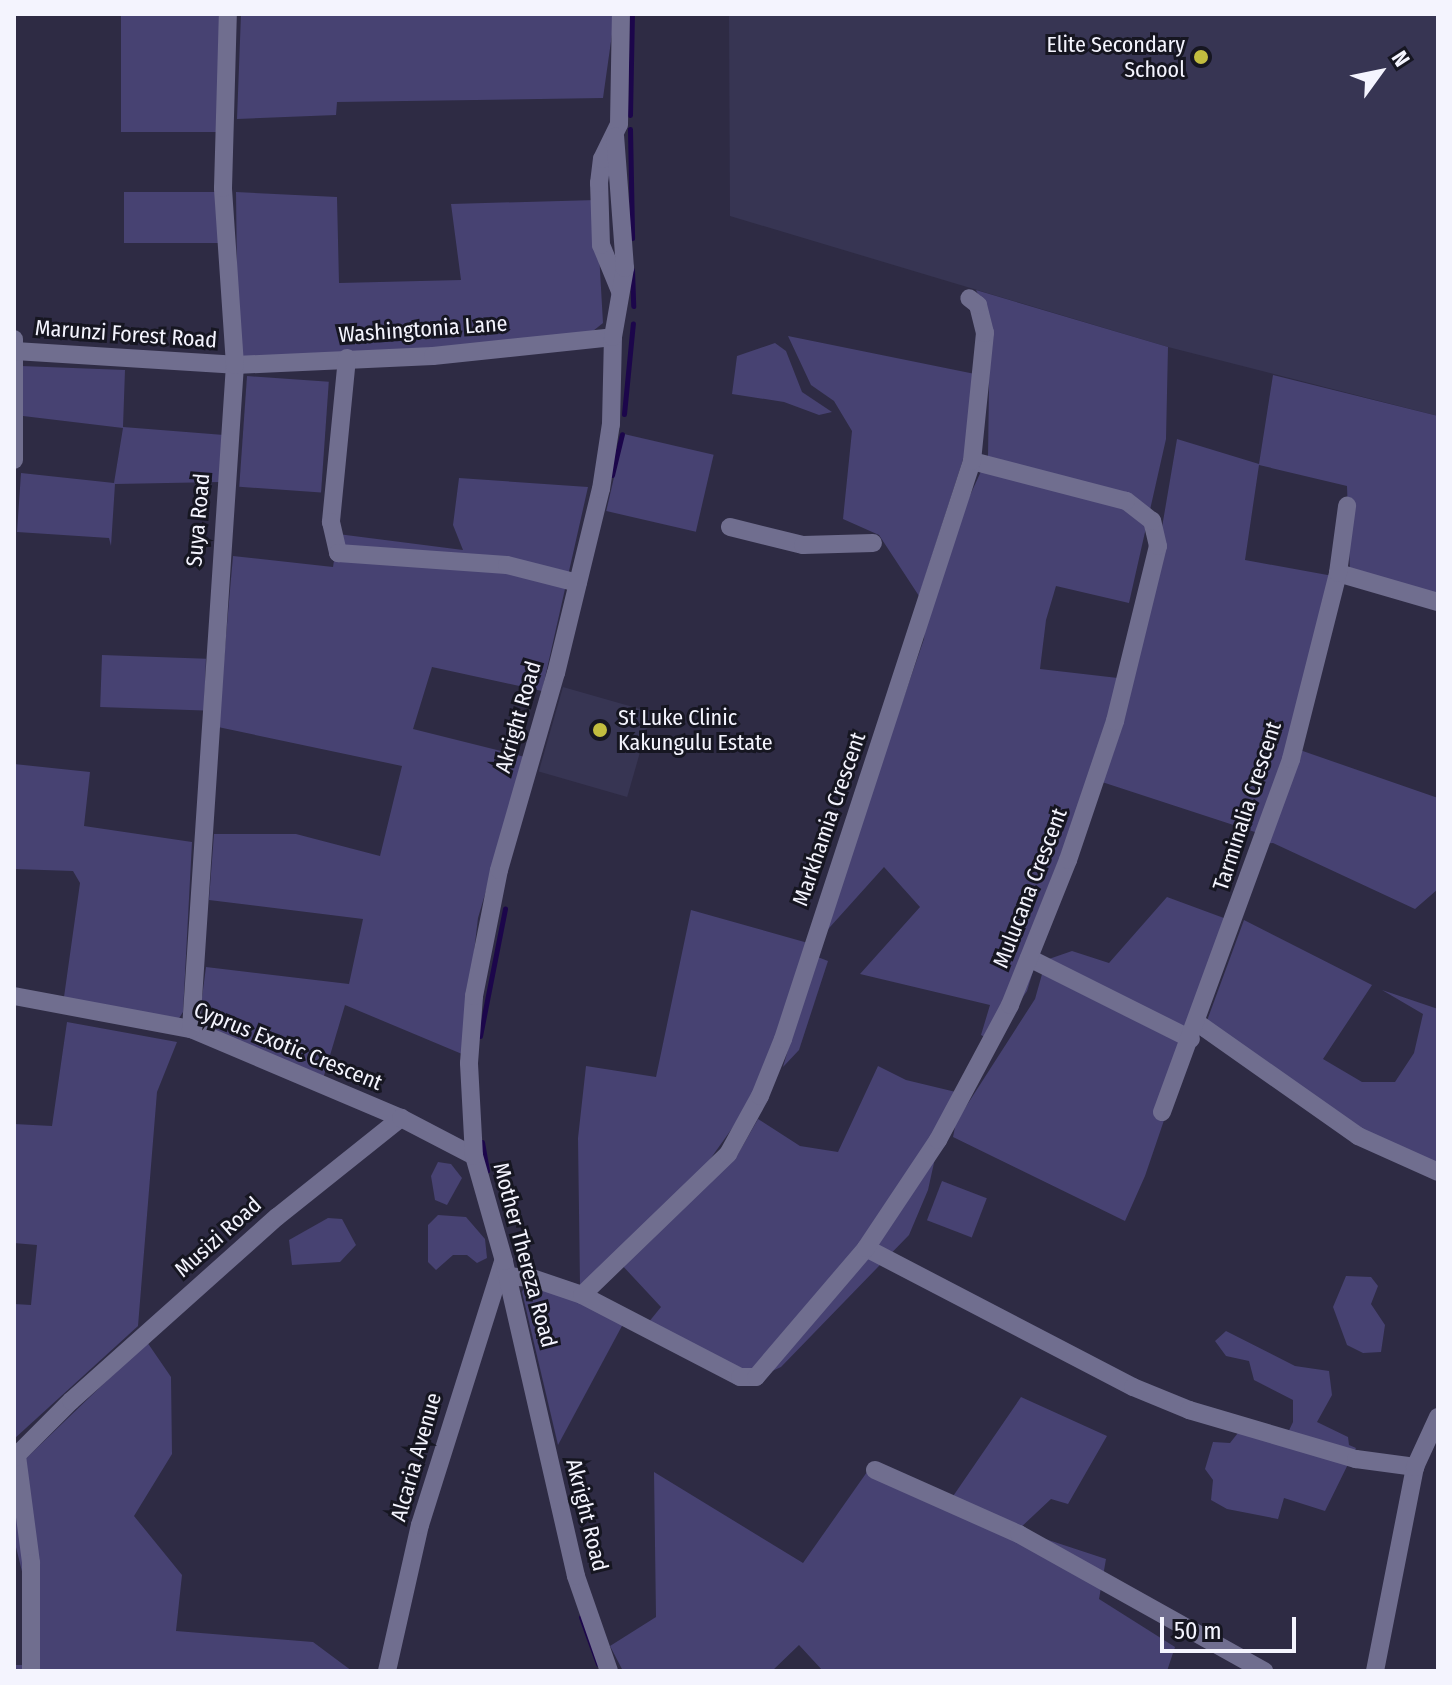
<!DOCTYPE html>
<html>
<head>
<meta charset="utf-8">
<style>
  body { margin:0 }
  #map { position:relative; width:1452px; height:1685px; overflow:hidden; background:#2e2b44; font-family:"Fira Sans Condensed",sans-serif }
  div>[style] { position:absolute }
  .built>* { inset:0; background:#373553; transform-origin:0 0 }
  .green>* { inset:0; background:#474272; transform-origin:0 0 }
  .stream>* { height:5px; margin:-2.5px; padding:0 2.5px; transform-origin:2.5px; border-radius:2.5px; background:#1c064b }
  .minor>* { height:18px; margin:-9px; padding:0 9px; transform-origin:9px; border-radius:9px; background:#706e8f }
  .dots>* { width:22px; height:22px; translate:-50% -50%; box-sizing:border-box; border:4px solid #161621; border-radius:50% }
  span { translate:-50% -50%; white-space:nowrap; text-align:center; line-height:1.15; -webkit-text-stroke:6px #161621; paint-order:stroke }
  .poi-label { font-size:22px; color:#f4f4fe }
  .right { translate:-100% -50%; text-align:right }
  .left { translate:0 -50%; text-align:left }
  .street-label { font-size:22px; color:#f4f4fe }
  .frame { position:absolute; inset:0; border:16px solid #f4f4fe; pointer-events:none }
  .north { position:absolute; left:1340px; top:32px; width:80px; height:80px; -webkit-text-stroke:6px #161621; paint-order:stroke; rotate:57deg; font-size:22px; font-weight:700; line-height:32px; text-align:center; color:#f4f4fe }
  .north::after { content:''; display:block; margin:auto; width:28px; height:36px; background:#f4f4fe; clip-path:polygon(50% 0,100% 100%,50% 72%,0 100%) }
  .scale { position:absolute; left:1160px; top:1617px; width:136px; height:36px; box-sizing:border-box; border:4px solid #f4f4fe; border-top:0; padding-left:10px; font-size:24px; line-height:28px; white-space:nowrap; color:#f4f4fe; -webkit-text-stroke:6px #161621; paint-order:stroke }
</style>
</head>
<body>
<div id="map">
  <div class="built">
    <div style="clip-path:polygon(729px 14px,1438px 14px,1438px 416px,1168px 347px,730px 216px)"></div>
    <div style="left:563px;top:687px;width:92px;height:88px;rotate:16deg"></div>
  </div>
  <div class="green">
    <div style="left:121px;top:14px;width:99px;height:118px"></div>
    <div style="clip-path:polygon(241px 14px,613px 14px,614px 20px,603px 98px,337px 102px,336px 115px,237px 119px)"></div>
    <div style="left:124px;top:192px;width:95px;height:51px"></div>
    <div style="clip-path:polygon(236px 192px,337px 197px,339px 283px,461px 280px,451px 204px,596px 200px,603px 323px,593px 331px,339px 363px,238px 358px)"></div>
    <div style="clip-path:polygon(976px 290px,1168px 347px,1166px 439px,1129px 603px,1056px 586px,1046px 620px,1040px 669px,1118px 678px,1114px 706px,1027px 991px,993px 1041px,981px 1035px,990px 1005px,860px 974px,920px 907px,884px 867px,821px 937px,924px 639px,929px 585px,988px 456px,990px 319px)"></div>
    <div style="clip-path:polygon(788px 336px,975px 374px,977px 416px,919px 596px,879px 535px,843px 519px,852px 431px,834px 401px,811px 385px)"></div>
    <div style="clip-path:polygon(775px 343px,786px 351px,802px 392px,832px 412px,819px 415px,784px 402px,732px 394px,737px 356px)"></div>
    <div style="clip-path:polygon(21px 366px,125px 370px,123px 427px,224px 435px,220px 482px,115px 484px,111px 546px,109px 538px,17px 532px,21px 473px,114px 483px,123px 428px,23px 416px)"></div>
    <div style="clip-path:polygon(1273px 375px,1438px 416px,1438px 594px,1350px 573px,1347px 486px,1259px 465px,1245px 560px,1333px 576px,1264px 835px,1102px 782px,1159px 545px,1177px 439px,1259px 464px)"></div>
    <div style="left:247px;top:376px;width:82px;height:111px;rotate:4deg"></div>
    <div style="left:624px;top:434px;width:92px;height:79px;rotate:13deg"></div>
    <div style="clip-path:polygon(459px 478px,588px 487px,542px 691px,432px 667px,413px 729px,525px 757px,478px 918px,462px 1054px,345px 1005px,323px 1079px,214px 1033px,201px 1005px,206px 967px,349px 984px,363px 919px,209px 900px,214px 834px,296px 834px,380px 856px,402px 766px,218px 727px,233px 556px,333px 567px,338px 534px,463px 550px,453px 525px)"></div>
    <div style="left:102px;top:655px;width:104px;height:52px;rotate:2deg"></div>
    <div style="clip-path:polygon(1297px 749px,1438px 798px,1438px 889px,1415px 909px,1273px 843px,1263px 844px)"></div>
    <div style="clip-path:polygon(14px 764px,90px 772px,84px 826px,192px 842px,183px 1012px,176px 1023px,64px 997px,80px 883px,73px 871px,14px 869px)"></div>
    <div style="clip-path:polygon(1167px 897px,1232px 921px,1145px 1176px,1125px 1221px,953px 1137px,956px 1122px,1035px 999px,1046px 960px,1072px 951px,1109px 963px)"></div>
    <div style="clip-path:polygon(691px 910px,808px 943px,770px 1075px,696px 1179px,580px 1285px,578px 1138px,586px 1066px,656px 1077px)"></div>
    <div style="clip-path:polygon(1244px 920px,1372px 985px,1323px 1059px,1362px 1082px,1395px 1082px,1414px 1053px,1423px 1014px,1382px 990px,1438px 1009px,1438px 1168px,1393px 1155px,1216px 1036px,1201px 1037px)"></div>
    <div style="clip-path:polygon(815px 956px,828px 961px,799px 1050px,783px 1067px)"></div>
    <div style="clip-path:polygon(67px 1022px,177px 1042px,157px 1092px,138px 1326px,14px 1439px,14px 1304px,31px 1305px,37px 1245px,14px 1243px,14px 1124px,52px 1126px)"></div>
    <div style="clip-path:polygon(878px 1066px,906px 1080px,960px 1093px,943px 1122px,928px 1190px,909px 1235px,781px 1367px,759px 1377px,648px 1323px,661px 1307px,620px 1263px,738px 1154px,758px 1119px,800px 1146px,838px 1152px)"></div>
    <div style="clip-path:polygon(438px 1162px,451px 1164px,462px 1178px,447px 1205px,435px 1200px,431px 1176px)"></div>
    <div style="left:942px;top:1181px;width:48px;height:42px;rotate:21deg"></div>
    <div style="clip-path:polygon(438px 1215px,466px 1217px,485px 1239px,487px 1258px,477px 1263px,467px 1255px,453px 1255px,436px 1270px,428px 1262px,428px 1225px)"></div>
    <div style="clip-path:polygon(328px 1218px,342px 1219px,356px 1245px,340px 1262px,292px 1265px,289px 1240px)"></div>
    <div style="clip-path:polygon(1346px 1276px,1371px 1277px,1378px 1286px,1371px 1304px,1385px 1325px,1381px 1352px,1363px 1353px,1347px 1345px,1333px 1307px)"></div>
    <div style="clip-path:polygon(525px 1285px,586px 1302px,623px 1324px,558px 1445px,522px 1292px)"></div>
    <div style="clip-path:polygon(1226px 1331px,1295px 1366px,1329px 1371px,1332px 1395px,1317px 1422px,1348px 1437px,1349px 1445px,1356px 1448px,1325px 1511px,1284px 1498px,1278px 1519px,1227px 1509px,1211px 1500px,1213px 1480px,1205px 1469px,1213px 1442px,1230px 1443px,1245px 1424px,1284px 1441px,1293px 1422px,1293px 1400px,1254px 1380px,1249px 1361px,1226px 1356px,1215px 1341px)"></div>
    <div style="clip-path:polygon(147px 1342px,171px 1377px,172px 1454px,134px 1516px,182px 1575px,176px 1631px,313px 1642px,352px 1671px,14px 1671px,14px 1665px,22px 1665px,28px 1596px,14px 1539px,14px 1470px)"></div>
    <div style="clip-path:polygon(1021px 1397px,1107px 1436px,1068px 1504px,1051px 1499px,1018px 1530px,1106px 1559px,1099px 1599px,1175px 1647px,1167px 1671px,823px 1671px,799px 1645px,772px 1671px,623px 1671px,610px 1646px,656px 1617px,654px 1472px,803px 1563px,867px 1472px,947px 1505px)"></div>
  </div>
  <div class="stream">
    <div style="left:630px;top:115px;width:101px;rotate:-88.9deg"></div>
    <div style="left:630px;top:129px;width:109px;rotate:88.9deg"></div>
    <div style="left:632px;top:270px;width:36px;rotate:88deg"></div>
    <div style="left:624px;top:414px;width:91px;rotate:-84.4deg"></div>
    <div style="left:612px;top:475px;width:42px;rotate:-76.3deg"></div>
    <div style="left:480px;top:1036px;width:130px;rotate:-78.9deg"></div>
    <div style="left:482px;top:1142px;width:29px;rotate:80deg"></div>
    <div style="left:581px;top:1617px;width:50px;rotate:70.1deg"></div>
  </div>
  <div class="minor">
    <div style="left:620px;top:291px;width:50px;rotate:-112.4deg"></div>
    <div style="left:601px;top:245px;width:62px;rotate:-91.8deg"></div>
    <div style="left:599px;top:183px;width:24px;rotate:-83deg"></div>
    <div style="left:602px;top:159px;width:39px;rotate:-64deg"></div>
    <div style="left:619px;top:124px;width:110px;rotate:-89deg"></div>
    <div style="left:14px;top:339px;width:121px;rotate:90deg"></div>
    <div style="left:15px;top:351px;width:220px;rotate:3.6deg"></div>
    <div style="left:235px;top:365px;width:198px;rotate:-2.6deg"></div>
    <div style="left:433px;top:356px;width:181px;rotate:-6deg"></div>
    <div style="left:347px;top:358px;width:165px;rotate:95.6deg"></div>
    <div style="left:331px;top:522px;width:32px;rotate:77deg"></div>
    <div style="left:338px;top:553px;width:169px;rotate:4.1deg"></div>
    <div style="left:507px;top:565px;width:73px;rotate:14.2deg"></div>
    <div style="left:730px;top:527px;width:75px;rotate:13.9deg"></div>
    <div style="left:803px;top:545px;width:70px;rotate:-1.6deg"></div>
    <div style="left:1338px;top:573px;width:104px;rotate:16.2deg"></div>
    <div style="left:1029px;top:958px;width:181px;rotate:26.6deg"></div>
    <div style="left:14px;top:996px;width:180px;rotate:10.6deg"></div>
    <div style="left:191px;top:1029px;width:228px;rotate:23deg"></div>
    <div style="left:1196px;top:1022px;width:198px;rotate:35.1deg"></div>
    <div style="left:1358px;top:1136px;width:88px;rotate:24.2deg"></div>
    <div style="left:191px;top:1029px;width:665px;rotate:-86.21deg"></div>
    <div style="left:235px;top:365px;width:177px;rotate:-93.9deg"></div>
    <div style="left:223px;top:188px;width:174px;rotate:-88.4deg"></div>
    <div style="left:1162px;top:1112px;width:376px;rotate:-69.9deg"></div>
    <div style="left:1291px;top:759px;width:192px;rotate:-75.8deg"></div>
    <div style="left:1338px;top:573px;width:68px;rotate:-82.3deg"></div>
    <div style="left:866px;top:1248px;width:301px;rotate:27.5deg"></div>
    <div style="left:1133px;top:1387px;width:61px;rotate:22.3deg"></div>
    <div style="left:1189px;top:1410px;width:174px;rotate:16.4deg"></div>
    <div style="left:1356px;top:1459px;width:60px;rotate:7.7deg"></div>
    <div style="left:507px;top:1276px;width:25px;rotate:5deg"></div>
    <div style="left:532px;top:1278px;width:53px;rotate:18.8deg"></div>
    <div style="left:582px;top:1295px;width:178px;rotate:27.4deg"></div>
    <div style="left:740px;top:1377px;width:16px"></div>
    <div style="left:756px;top:1377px;width:170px;rotate:-49.5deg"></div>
    <div style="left:866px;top:1248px;width:130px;rotate:-56.3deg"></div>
    <div style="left:938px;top:1140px;width:153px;rotate:-61.9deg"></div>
    <div style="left:1010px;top:1005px;width:156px;rotate:-68.2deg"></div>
    <div style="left:1068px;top:860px;width:147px;rotate:-71.3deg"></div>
    <div style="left:1115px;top:721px;width:180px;rotate:-76.2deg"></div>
    <div style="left:1158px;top:546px;width:26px;rotate:-103deg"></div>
    <div style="left:1152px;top:521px;width:33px;rotate:-142deg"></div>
    <div style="left:1126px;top:501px;width:159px;rotate:-165.4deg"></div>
    <div style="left:582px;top:1295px;width:203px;rotate:-44deg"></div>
    <div style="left:728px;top:1154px;width:66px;rotate:-61.1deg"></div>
    <div style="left:760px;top:1096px;width:61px;rotate:-68deg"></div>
    <div style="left:783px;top:1039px;width:608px;rotate:-71.89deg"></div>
    <div style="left:972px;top:461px;width:129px;rotate:-84.2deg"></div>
    <div style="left:985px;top:333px;width:29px;rotate:-104deg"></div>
    <div style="left:978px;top:305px;width:11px;rotate:-142deg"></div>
    <div style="left:17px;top:1456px;width:108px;rotate:82.5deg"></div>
    <div style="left:31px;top:1563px;width:108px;rotate:90deg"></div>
    <div style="left:14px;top:1458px;width:81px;rotate:-45deg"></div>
    <div style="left:71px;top:1401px;width:276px;rotate:-41.8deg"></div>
    <div style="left:277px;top:1217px;width:159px;rotate:-38.6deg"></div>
    <div style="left:401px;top:1118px;width:82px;rotate:27.5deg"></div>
    <div style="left:875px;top:1470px;width:158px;rotate:24deg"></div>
    <div style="left:1019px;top:1534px;width:281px;rotate:29.2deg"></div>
    <div style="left:387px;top:1671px;width:150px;rotate:-77.3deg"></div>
    <div style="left:420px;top:1525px;width:276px;rotate:-72.5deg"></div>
    <div style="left:609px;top:1671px;width:101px;rotate:-109.2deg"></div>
    <div style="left:576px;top:1576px;width:323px;rotate:-102.9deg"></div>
    <div style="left:504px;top:1261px;width:109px;rotate:-105.9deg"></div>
    <div style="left:474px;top:1156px;width:93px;rotate:-93.1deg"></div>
    <div style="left:469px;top:1063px;width:67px;rotate:-85.7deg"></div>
    <div style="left:474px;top:996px;width:128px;rotate:-78.8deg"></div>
    <div style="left:499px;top:870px;width:205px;rotate:-73.9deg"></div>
    <div style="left:556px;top:673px;width:189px;rotate:-76.3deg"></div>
    <div style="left:601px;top:489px;width:66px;rotate:-81.3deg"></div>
    <div style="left:611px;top:424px;width:87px;rotate:-88.7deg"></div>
    <div style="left:613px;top:337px;width:70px;rotate:-80.1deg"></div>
    <div style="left:625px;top:268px;width:132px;rotate:-94.3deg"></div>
    <div style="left:1375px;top:1671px;width:208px;rotate:-78.9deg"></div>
    <div style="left:1415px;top:1467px;width:55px;rotate:-65.3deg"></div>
  </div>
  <div class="dots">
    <div style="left:1201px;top:57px;background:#c2bd3f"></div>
    <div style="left:600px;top:730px;background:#c2bd3f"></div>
  </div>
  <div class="poi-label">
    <span class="right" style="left:1185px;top:57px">Elite Secondary<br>School</span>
    <span class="left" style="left:618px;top:730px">St Luke Clinic<br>Kakungulu Estate</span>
  </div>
  <div class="street-label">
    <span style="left:423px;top:329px;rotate:-4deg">Washingtonia Lane</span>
    <span style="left:126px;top:334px;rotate:4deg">Marunzi Forest Road</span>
    <span style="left:198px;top:520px;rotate:-85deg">Suya Road</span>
    <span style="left:518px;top:717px;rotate:-74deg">Akright Road</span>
    <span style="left:1247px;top:806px;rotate:-72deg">Tarminalia Crescent</span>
    <span style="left:829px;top:819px;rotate:-71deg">Markhamia Crescent</span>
    <span style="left:1030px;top:888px;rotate:-69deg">Mulucana Crescent</span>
    <span style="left:288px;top:1046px;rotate:22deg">Cyprus Exotic Crescent</span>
    <span style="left:218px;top:1237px;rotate:-42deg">Musizi Road</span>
    <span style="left:525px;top:1255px;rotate:75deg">Mother Thereza Road</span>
    <span style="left:416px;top:1457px;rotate:-74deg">Alcaria Avenue</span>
    <span style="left:587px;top:1515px;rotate:76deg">Akright Road</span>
  </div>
  <div class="frame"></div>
  <div class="north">N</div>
  <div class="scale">50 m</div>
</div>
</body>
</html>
